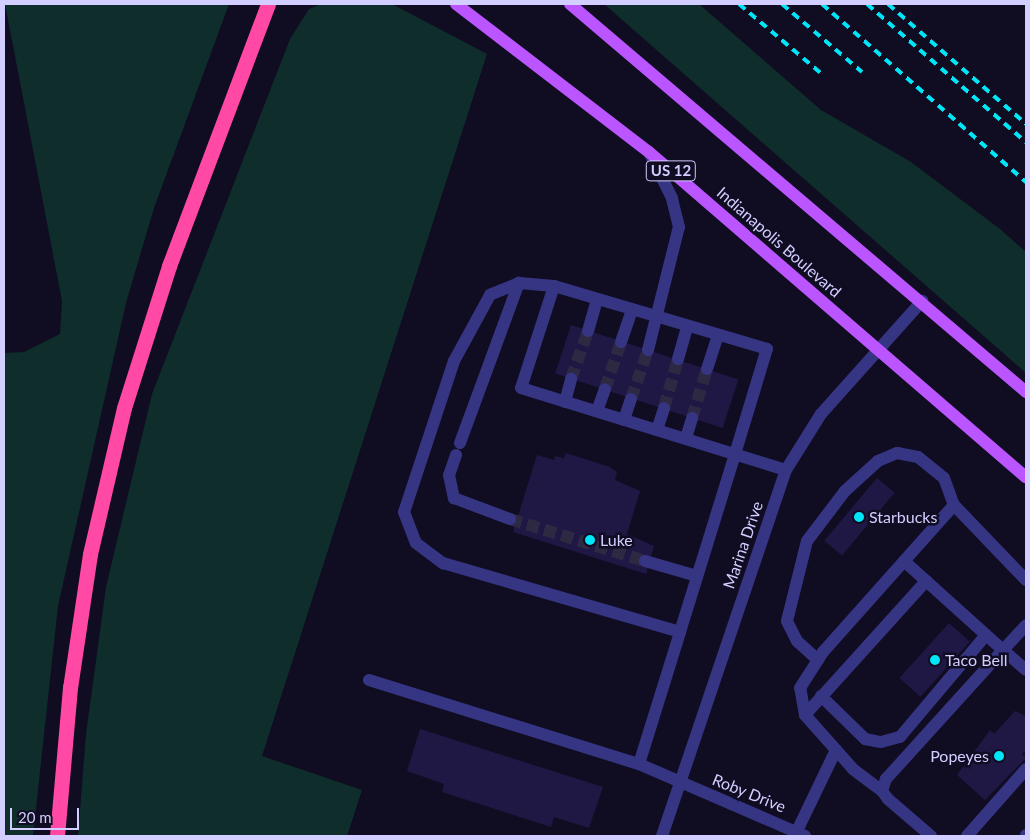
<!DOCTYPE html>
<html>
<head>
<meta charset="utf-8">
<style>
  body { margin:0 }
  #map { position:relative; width:1030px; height:840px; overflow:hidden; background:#100c22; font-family:Lato,sans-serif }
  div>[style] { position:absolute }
  .green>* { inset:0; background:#0f2d2b }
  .building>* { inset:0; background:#201844; transform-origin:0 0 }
  .minor-tunnel>* { height:12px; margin-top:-6px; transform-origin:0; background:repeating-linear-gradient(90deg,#2d2943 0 12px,transparent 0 18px) }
  .minor>* { height:12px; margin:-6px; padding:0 6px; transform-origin:6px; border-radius:6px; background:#363584 }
  .major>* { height:12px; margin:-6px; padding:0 6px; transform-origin:6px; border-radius:6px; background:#b5f }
  .highway>* { height:15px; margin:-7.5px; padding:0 7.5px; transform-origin:7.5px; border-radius:7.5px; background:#ff49a4 }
  .rail>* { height:4px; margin-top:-2px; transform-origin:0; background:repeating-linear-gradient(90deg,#00e6f9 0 8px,transparent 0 14px) }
  .dots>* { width:14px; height:14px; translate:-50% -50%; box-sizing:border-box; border:2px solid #100c22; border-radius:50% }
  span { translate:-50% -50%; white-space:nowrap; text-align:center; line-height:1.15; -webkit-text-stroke:5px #100c22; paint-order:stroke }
  .shield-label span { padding:1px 4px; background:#100c22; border:1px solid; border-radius:4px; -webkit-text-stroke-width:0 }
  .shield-label { font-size:15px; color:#d2ceff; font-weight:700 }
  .street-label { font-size:16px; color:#d2ceff }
  .poi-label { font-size:16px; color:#d2ceff }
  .left { translate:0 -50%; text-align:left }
  .right { translate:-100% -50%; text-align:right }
  .frame { position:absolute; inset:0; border:5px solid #d2ceff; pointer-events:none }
  .scale { position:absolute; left:10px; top:808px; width:69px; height:22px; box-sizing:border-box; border:2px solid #d2ceff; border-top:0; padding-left:6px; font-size:15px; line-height:18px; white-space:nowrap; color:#d2ceff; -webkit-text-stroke:4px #100c22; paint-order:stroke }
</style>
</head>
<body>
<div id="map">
  <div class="green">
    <div style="clip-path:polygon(5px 4px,229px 4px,154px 208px,126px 303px,58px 606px,33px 836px,4px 836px,4px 353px,24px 352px,60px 334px,62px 301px)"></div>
    <div style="clip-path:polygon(321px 4px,392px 4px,487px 54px,262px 756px,362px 790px,347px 836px,78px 836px,86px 734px,106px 587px,152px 394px,290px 39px,309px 9px)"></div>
    <div style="clip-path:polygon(604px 4px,699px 4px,821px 110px,911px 162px,1000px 229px,1026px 252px,1026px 373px)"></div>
  </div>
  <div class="building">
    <div style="left:571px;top:325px;width:176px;height:51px;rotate:18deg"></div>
    <div style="clip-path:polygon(566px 453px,610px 467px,617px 472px,615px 480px,640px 491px,627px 534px,654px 546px,646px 574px,513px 532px,537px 455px,554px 460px,555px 456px,564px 458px)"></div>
    <div style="left:877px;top:478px;width:23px;height:82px;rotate:40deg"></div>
    <div style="left:949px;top:623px;width:28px;height:74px;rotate:42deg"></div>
    <div style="clip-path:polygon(1015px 711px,1026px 716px,1026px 750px,1022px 754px,1026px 758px,985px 800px,957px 775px,990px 730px,994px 734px)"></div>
    <div style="clip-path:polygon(420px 729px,603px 787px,589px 828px,554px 817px,551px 827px,442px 792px,444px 784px,407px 771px)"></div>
  </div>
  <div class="minor-tunnel">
    <div style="left:571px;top:379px;width:51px;rotate:-70.5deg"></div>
    <div style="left:605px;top:389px;width:50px;rotate:-71.2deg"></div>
    <div style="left:631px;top:399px;width:52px;rotate:-70.9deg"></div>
    <div style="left:664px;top:408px;width:51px;rotate:-74.1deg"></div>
    <div style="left:692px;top:418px;width:51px;rotate:-73deg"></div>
    <div style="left:510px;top:519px;width:141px;rotate:17.3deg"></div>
  </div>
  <div class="minor">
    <div style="left:554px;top:286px;width:107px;rotate:107.9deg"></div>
    <div style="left:521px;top:388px;width:277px;rotate:17.2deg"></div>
    <div style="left:588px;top:331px;width:32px;rotate:-74deg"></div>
    <div style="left:621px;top:342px;width:34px;rotate:-71deg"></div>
    <div style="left:648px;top:350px;width:127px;rotate:-75.9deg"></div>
    <div style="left:679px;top:227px;width:30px;rotate:-104deg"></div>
    <div style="left:672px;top:198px;width:51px;rotate:-116.6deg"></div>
    <div style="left:678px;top:359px;width:33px;rotate:-74deg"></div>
    <div style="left:707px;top:369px;width:36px;rotate:-72deg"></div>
    <div style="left:565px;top:402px;width:24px;rotate:-75deg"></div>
    <div style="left:597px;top:411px;width:23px;rotate:-70deg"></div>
    <div style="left:624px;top:420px;width:22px;rotate:-72deg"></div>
    <div style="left:657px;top:430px;width:23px;rotate:-72deg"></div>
    <div style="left:686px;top:438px;width:21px;rotate:-73deg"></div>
    <div style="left:460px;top:443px;width:171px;rotate:-69.8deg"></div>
    <div style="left:456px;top:455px;width:21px;rotate:109deg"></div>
    <div style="left:449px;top:475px;width:24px;rotate:78deg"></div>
    <div style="left:454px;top:498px;width:60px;rotate:20.6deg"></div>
    <div style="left:645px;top:561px;width:54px;rotate:16.1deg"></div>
    <div style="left:904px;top:561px;width:133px;rotate:42deg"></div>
    <div style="left:1003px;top:650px;width:34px;rotate:-47deg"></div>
    <div style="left:818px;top:660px;width:28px;rotate:-138deg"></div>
    <div style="left:797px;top:641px;width:22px;rotate:-117deg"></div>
    <div style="left:787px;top:621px;width:82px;rotate:-76deg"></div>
    <div style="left:807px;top:541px;width:63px;rotate:-52.8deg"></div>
    <div style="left:845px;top:491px;width:45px;rotate:-42.3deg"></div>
    <div style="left:878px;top:461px;width:21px;rotate:-23deg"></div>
    <div style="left:897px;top:453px;width:21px;rotate:11deg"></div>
    <div style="left:918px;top:457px;width:33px;rotate:39deg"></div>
    <div style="left:944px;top:478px;width:29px;rotate:70deg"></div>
    <div style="left:954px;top:505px;width:104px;rotate:46.2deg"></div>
    <div style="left:369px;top:680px;width:283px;rotate:17.3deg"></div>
    <div style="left:639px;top:764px;width:181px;rotate:23.4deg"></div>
    <div style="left:821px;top:696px;width:62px;rotate:44.3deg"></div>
    <div style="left:865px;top:739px;width:16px;rotate:11deg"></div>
    <div style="left:881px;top:742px;width:20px;rotate:-15deg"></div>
    <div style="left:900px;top:737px;width:133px;rotate:-49.9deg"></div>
    <div style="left:805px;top:715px;width:181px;rotate:-47.9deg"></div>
    <div style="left:639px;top:764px;width:138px;rotate:-72.7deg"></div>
    <div style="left:680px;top:632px;width:186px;rotate:-72.8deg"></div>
    <div style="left:735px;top:454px;width:110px;rotate:-73.1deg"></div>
    <div style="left:767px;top:349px;width:222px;rotate:-163.5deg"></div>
    <div style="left:554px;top:286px;width:35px;rotate:-175deg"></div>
    <div style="left:519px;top:283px;width:31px;rotate:158deg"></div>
    <div style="left:490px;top:295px;width:75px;rotate:118.6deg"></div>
    <div style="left:454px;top:361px;width:159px;rotate:108.3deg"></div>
    <div style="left:404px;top:512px;width:33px;rotate:69deg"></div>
    <div style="left:416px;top:543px;width:34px;rotate:37deg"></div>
    <div style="left:443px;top:563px;width:247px;rotate:16.2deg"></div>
    <div style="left:882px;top:791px;width:36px;rotate:-143deg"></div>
    <div style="left:853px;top:769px;width:72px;rotate:-131.6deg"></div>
    <div style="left:805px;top:715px;width:27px;rotate:-100deg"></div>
    <div style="left:800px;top:688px;width:43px;rotate:-57.4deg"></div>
    <div style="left:823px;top:652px;width:197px;rotate:-48.3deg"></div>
    <div style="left:797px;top:831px;width:90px;rotate:-64.3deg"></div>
    <div style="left:662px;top:836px;width:386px;rotate:-71.3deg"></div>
    <div style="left:786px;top:470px;width:66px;rotate:-58deg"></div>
    <div style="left:821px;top:414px;width:152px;rotate:-48.2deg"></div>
    <div style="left:931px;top:836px;width:57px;rotate:-139.3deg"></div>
    <div style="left:888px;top:799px;width:10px;rotate:-127deg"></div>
    <div style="left:882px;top:791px;width:13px;rotate:-72deg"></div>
    <div style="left:886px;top:779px;width:174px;rotate:-47.8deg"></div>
    <div style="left:1003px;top:650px;width:30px;rotate:41deg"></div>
    <div style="left:967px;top:836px;width:89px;rotate:-48.6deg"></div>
    <div style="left:1026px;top:836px;width:1px;rotate:-90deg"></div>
  </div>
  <div class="major">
    <div style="left:456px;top:4px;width:243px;rotate:37.5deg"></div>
    <div style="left:649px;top:152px;width:498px;rotate:40.8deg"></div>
    <div style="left:570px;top:4px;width:599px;rotate:40.39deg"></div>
  </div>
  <div class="highway">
    <div style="left:57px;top:836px;width:149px;rotate:-85deg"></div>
    <div style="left:70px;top:688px;width:135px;rotate:-81.5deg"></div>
    <div style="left:90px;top:554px;width:150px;rotate:-76.9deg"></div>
    <div style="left:124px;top:408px;width:149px;rotate:-72.4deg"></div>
    <div style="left:169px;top:266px;width:280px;rotate:-69.3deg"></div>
  </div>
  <div class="rail">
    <div style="left:739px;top:4px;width:110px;rotate:40.2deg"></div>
    <div style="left:782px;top:4px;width:105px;rotate:40.4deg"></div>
    <div style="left:822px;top:4px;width:271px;rotate:41.1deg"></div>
    <div style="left:867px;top:4px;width:211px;rotate:41deg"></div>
    <div style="left:888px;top:4px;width:183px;rotate:41deg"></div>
  </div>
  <div class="dots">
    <div style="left:859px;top:517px;background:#00e6f9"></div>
    <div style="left:590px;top:540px;background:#00e6f9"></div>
    <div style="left:935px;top:660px;background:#00e6f9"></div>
    <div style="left:999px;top:756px;background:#00e6f9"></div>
  </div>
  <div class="shield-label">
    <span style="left:671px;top:171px">US 12</span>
  </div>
  <div class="street-label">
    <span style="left:779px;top:242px;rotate:41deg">Indianapolis Boulevard</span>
    <span style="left:743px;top:545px;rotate:-71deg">Marina Drive</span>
    <span style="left:749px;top:793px;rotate:22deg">Roby Drive</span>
  </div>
  <div class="poi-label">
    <span class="left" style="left:869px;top:517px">Starbucks</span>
    <span class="left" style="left:600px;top:540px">Luke</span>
    <span class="left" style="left:945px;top:660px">Taco Bell</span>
    <span class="right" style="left:989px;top:756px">Popeyes</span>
  </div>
  <div class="frame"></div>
  <div class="scale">20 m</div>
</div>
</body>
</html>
